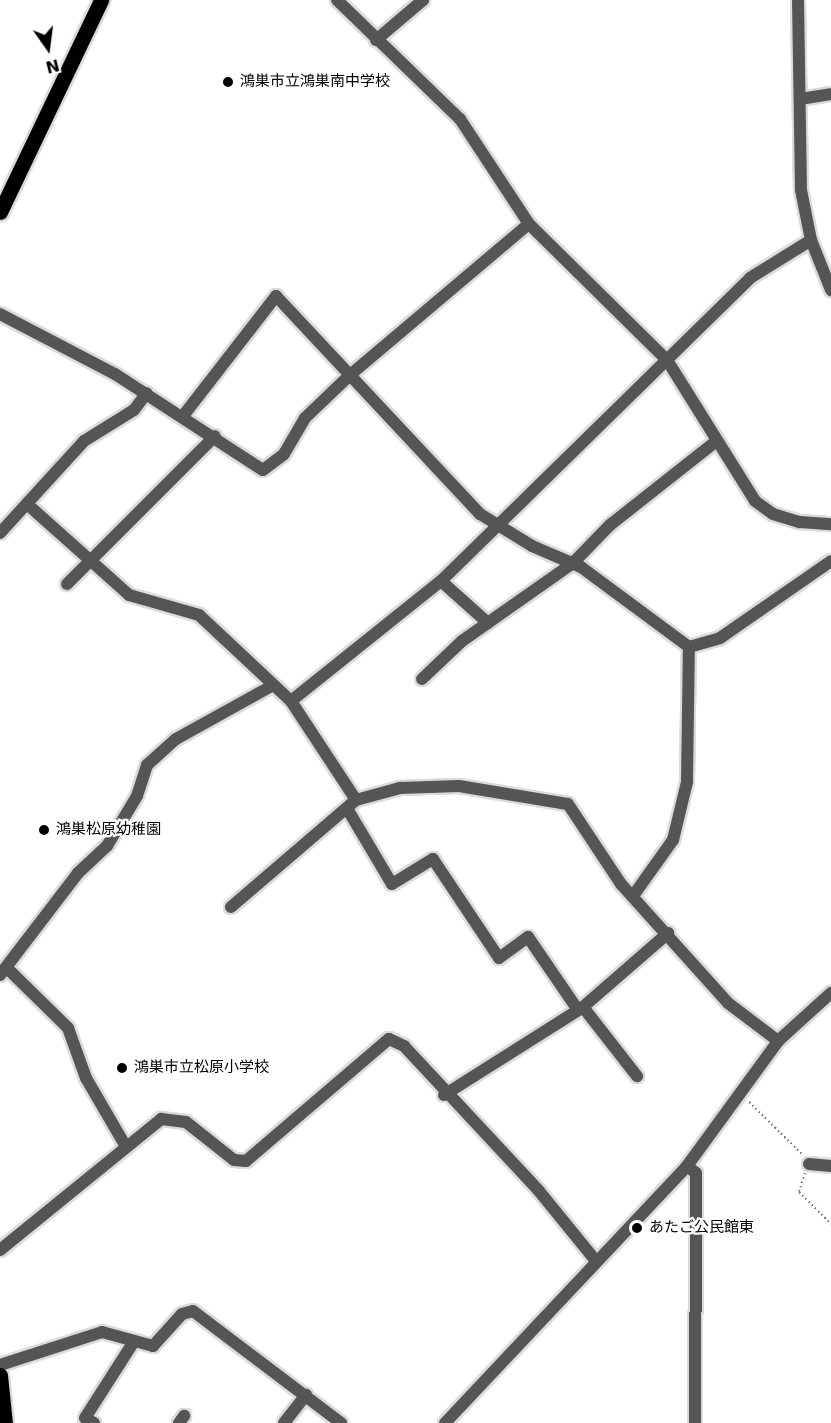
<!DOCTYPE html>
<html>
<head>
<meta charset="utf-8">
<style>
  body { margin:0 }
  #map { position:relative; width:831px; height:1423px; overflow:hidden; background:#fff; font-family:"DejaVu Sans","Noto Sans JP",sans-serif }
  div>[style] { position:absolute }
  .path>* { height:2px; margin-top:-1px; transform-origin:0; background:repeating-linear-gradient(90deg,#777 0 1.5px,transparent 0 4.5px) }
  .roads { filter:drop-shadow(2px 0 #dbdbdb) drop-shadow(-2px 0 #dbdbdb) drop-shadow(0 2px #dbdbdb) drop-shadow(0 -2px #dbdbdb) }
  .minor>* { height:12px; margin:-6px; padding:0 6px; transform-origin:6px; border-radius:6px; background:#555 }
  .major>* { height:15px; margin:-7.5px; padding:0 7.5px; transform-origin:7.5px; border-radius:7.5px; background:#000 }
  .dots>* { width:16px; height:16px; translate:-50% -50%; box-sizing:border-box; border:3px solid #fff; border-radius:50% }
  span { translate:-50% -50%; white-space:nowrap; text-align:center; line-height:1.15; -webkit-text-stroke:4.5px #fff; paint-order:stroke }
  .poi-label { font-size:15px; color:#000 }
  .left { translate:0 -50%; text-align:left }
  .north { position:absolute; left:18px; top:18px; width:60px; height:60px; -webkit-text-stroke:4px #fff; paint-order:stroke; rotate:166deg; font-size:16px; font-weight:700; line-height:24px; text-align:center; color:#000 }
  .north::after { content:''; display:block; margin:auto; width:21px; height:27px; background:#000; clip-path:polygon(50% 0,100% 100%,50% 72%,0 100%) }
</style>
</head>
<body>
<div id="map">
  <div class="path">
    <div style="left:749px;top:1102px;width:76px;rotate:44.5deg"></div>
    <div style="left:805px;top:1173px;width:20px;rotate:108deg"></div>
    <div style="left:799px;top:1192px;width:45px;rotate:45deg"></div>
  </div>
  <div class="roads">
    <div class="minor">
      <div style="left:337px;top:0;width:171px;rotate:44.1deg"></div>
      <div style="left:460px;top:119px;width:126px;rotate:56.7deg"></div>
      <div style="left:529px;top:224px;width:194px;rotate:44.6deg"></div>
      <div style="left:667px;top:360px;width:166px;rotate:58deg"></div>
      <div style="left:755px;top:501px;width:22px;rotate:36deg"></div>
      <div style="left:773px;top:514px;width:28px;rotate:17deg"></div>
      <div style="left:800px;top:522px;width:31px;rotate:4deg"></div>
      <div style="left:798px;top:0;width:190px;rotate:89.1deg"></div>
      <div style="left:801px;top:190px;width:51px;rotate:78.7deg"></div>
      <div style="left:811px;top:240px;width:54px;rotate:68.2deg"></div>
      <div style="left:376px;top:40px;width:62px;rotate:-40.4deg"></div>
      <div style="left:800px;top:99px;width:31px;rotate:-9deg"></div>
      <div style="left:0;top:314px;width:130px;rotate:27.6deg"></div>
      <div style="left:115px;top:374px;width:176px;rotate:33deg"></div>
      <div style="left:263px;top:470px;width:26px;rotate:-37deg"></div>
      <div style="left:284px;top:454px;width:42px;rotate:-59.7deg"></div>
      <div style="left:305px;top:418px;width:62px;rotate:-43.7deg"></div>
      <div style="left:350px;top:375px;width:234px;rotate:-40.2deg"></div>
      <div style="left:183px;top:416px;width:152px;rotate:-52.2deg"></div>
      <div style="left:276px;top:296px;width:299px;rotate:46.9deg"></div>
      <div style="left:480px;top:514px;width:61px;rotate:31.6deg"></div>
      <div style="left:532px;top:546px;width:53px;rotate:23.2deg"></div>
      <div style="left:581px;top:567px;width:134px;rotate:36.5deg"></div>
      <div style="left:689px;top:647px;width:32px;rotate:-16deg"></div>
      <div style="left:720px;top:638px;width:135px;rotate:-34.7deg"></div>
      <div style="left:27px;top:504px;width:137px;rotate:41.7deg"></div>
      <div style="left:129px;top:595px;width:73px;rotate:15.9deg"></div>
      <div style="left:199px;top:615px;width:126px;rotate:43.1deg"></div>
      <div style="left:291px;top:701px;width:192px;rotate:-38.7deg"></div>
      <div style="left:441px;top:581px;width:433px;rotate:-44.4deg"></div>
      <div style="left:750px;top:278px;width:72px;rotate:-31.9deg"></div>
      <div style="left:0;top:533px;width:125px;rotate:-47.6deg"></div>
      <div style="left:84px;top:441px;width:59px;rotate:-31.8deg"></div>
      <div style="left:134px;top:410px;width:21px;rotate:-53deg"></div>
      <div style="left:441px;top:581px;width:63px;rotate:41.8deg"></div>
      <div style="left:67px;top:584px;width:209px;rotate:-45deg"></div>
      <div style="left:422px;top:679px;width:55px;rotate:-43.5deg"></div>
      <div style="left:462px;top:641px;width:136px;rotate:-35.1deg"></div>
      <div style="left:573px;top:563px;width:53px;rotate:-45.8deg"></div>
      <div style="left:610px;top:525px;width:134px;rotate:-38.3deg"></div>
      <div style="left:356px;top:800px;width:46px;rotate:-15.3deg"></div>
      <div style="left:400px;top:788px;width:59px;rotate:-1.9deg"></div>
      <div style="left:459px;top:786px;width:110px;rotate:9.4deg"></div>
      <div style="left:568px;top:804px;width:96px;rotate:56.5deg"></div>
      <div style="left:621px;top:884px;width:160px;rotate:48deg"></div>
      <div style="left:728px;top:1003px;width:63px;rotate:37.2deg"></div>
      <div style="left:348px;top:810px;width:86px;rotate:59.3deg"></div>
      <div style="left:392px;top:884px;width:48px;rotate:-31.4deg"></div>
      <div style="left:433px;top:859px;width:119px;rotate:56.3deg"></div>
      <div style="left:499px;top:958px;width:36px;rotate:-36deg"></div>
      <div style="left:528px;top:937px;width:88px;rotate:55.6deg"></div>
      <div style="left:633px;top:896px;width:69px;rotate:-54.5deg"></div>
      <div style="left:673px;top:840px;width:60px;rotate:-76.4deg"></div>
      <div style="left:687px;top:782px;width:135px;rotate:-89.2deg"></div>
      <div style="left:231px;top:907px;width:165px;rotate:-40.6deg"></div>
      <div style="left:356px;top:800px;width:118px;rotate:-123.3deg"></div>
      <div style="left:7px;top:968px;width:86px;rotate:44.5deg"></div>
      <div style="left:68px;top:1028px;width:53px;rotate:70.2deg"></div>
      <div style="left:86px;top:1078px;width:78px;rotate:59.8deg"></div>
      <div style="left:0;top:975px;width:128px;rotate:-52.6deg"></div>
      <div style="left:78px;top:873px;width:40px;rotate:-43deg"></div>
      <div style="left:107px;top:846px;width:58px;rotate:-59deg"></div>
      <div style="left:137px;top:796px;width:33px;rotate:-72deg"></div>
      <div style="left:147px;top:765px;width:39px;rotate:-42deg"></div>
      <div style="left:176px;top:739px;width:107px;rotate:-29deg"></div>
      <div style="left:583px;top:1007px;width:88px;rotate:52deg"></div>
      <div style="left:444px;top:1095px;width:165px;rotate:-32.3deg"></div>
      <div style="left:583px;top:1007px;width:113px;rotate:-41deg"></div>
      <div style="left:809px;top:1164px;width:22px;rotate:5deg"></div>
      <div style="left:687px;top:1166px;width:11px;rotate:38deg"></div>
      <div style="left:696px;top:1173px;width:250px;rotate:90.2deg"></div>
      <div style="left:0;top:1250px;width:208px;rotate:-39.1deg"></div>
      <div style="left:161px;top:1119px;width:25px;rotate:7deg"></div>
      <div style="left:186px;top:1122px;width:61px;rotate:38.4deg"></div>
      <div style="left:234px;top:1160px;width:12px;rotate:5deg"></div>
      <div style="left:246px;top:1161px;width:188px;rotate:-40.5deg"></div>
      <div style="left:389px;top:1039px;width:17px;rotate:25deg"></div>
      <div style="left:404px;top:1046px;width:198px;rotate:47deg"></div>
      <div style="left:539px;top:1191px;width:89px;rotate:50.9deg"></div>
      <div style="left:0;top:1365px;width:107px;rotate:-17.9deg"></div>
      <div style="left:102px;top:1332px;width:53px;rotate:15.4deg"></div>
      <div style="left:153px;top:1346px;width:43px;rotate:-47.8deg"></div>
      <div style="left:182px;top:1314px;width:11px;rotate:-15deg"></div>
      <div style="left:193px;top:1311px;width:186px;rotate:37.1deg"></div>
      <div style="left:94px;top:1423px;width:10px;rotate:-151deg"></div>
      <div style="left:85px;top:1418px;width:89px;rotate:-57.4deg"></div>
      <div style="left:179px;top:1423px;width:9px;rotate:-54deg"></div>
      <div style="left:284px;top:1423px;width:36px;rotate:-52deg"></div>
      <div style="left:445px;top:1423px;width:353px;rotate:-46.7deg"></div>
      <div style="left:687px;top:1166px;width:155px;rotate:-53.9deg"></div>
      <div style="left:778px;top:1041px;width:72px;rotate:-42.2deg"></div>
    </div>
    <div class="major">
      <div style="left:0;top:212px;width:235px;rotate:-64.5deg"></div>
      <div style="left:0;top:1375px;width:48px;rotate:84.1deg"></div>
    </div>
  </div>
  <div class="dots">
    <div style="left:228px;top:82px;background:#000"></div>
    <div style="left:44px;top:830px;background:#000"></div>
    <div style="left:122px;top:1068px;background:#000"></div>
    <div style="left:637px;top:1228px;background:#000"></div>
  </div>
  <div class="poi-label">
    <span class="left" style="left:240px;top:82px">鴻巣市立鴻巣南中学校</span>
    <span class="left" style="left:56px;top:830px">鴻巣松原幼稚園</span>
    <span class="left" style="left:134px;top:1068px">鴻巣市立松原小学校</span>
    <span class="left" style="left:649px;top:1228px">あたご公民館東</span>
  </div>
  <div class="north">N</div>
</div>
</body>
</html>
